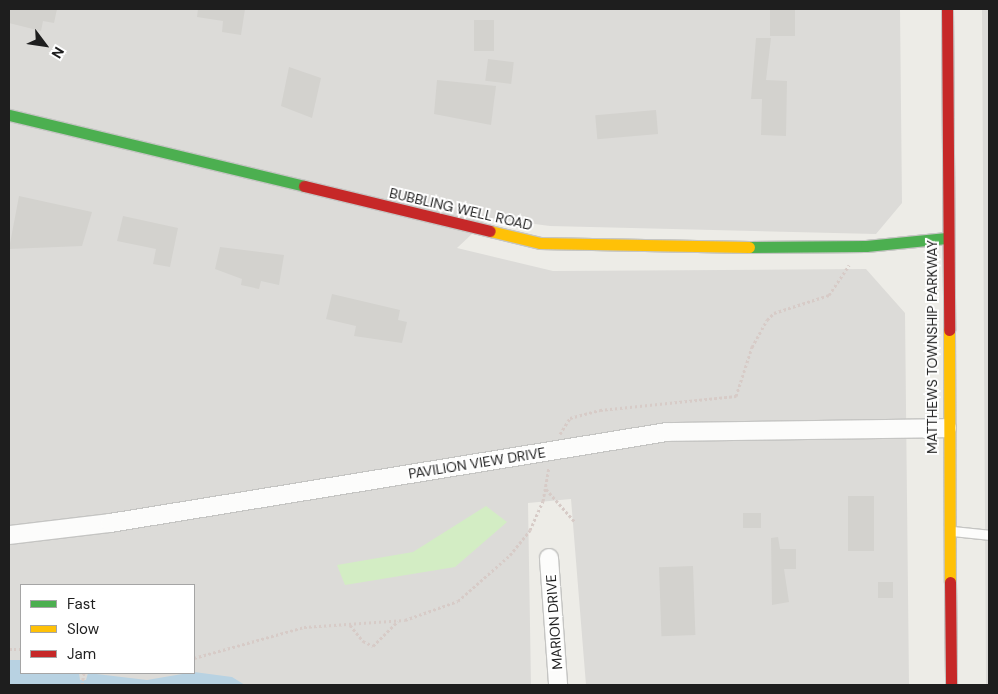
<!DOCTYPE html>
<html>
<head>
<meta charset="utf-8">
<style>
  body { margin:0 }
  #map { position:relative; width:998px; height:694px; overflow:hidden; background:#edece7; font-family:"DM Sans",sans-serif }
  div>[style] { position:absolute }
  .residential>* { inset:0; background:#dcdbd8 }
  .grass>* { inset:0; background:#d3edc4 }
  .water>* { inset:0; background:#b8d2e2 }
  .building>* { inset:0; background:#d3d2ce; transform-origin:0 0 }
  .path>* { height:3px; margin-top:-1.5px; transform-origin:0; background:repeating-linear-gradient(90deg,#d7cbc7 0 2.5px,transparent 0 5px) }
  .roads { filter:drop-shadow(1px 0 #c5c5c3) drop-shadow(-1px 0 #c5c5c3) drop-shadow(0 1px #c5c5c3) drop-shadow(0 -1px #c5c5c3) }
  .lane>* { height:9px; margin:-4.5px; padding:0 4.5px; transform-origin:4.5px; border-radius:4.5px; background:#fcfcfb }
  .street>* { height:18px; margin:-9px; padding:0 9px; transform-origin:9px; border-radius:9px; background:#fcfcfb }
  .fast>* { height:11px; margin:-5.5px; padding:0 5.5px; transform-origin:5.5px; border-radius:5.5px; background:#4caf50 }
  .slow>* { height:11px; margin:-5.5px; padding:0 5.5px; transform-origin:5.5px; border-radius:5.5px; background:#ffc107 }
  .jam>* { height:11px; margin:-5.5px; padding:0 5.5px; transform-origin:5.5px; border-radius:5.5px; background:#c62828 }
  span { translate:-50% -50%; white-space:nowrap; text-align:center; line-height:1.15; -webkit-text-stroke:4px #fff; paint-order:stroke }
  .street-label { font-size:14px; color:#1e1e1e }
  .frame { position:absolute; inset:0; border:10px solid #1e1e1e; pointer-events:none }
  .legend { position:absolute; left:20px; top:584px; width:175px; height:90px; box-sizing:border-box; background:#fff; border:1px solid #a5a5a5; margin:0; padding:6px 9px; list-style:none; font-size:15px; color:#1e1e1e }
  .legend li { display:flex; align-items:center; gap:10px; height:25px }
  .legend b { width:25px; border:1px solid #a5a5a5 }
  .north { position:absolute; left:20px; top:20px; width:50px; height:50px; -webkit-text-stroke:4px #fff; paint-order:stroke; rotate:121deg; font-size:14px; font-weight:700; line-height:20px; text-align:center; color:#1e1e1e }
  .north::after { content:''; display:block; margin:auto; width:18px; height:22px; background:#1e1e1e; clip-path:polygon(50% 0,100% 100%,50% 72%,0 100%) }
</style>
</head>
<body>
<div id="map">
  <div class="residential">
    <div style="clip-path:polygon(evenodd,9px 9px,900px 9px,902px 203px,876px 234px,550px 226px,489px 218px,457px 248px,553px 271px,866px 269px,905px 313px,909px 685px,586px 685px,571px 499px,528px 503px,531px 685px,9px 685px,9px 9px,21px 585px,194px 585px,194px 673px,21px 673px,21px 585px)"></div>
    <div style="clip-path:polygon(982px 9px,989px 9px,989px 685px,986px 685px)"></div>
  </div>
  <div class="grass">
    <div style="clip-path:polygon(486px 506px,507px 522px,455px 567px,345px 585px,337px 565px,413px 552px)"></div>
  </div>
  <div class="water">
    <div style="clip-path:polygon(9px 660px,21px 660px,21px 673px,79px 673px,80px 680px,86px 680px,88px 673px,147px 680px,194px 672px,232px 677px,245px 685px,9px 685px)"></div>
  </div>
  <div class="building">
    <div style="clip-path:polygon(9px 9px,57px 9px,54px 23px,43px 21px,41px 31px,9px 23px)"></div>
    <div style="clip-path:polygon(198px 9px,245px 9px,241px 35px,222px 32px,223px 21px,197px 17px)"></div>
    <div style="left:770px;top:9px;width:25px;height:27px"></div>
    <div style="left:474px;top:20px;width:20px;height:31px"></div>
    <div style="clip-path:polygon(756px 38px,771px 38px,766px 80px,787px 81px,786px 136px,761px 135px,762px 99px,751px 99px)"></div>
    <div style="left:488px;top:59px;width:26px;height:22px;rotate:7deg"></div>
    <div style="clip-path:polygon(289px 67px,321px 78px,312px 118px,281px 106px)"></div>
    <div style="clip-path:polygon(437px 80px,496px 86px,491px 125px,434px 114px)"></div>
    <div style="left:656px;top:110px;width:24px;height:61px;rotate:85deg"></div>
    <div style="clip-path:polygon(19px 196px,92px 212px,82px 246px,9px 249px)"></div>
    <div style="clip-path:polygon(123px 216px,178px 228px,170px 267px,153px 264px,156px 249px,117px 241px)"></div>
    <div style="clip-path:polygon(220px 247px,284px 255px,279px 285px,261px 281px,259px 289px,241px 285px,242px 279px,215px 269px)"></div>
    <div style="clip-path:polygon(332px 294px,400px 310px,398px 320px,407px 322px,402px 343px,354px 336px,356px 326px,326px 319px)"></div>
    <div style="left:848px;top:496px;width:26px;height:55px"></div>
    <div style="left:743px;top:513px;width:18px;height:15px"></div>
    <div style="clip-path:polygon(778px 537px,780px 549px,796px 549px,796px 569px,784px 569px,789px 602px,772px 605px,771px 538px)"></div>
    <div style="left:693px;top:566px;width:69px;height:34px;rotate:88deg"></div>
    <div style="left:878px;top:582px;width:15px;height:16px"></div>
  </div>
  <div class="path">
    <div style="left:560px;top:434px;width:19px;rotate:-58deg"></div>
    <div style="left:570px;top:418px;width:31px;rotate:-15deg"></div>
    <div style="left:600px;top:410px;width:137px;rotate:-5.9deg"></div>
    <div style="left:736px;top:396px;width:52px;rotate:-71.9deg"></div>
    <div style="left:752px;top:347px;width:31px;rotate:-61deg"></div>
    <div style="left:767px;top:320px;width:10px;rotate:-45deg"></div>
    <div style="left:774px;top:313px;width:58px;rotate:-18.1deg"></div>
    <div style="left:829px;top:295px;width:36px;rotate:-56deg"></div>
    <div style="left:546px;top:489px;width:44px;rotate:48.7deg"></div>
    <div style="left:350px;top:625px;width:21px;rotate:51deg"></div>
    <div style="left:363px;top:641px;width:11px;rotate:27deg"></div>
    <div style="left:373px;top:646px;width:35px;rotate:-45deg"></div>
    <div style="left:9px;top:649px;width:12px"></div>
    <div style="left:194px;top:658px;width:114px;rotate:-15.7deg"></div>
    <div style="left:304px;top:627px;width:101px;rotate:-4deg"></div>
    <div style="left:405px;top:620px;width:56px;rotate:-19.7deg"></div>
    <div style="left:458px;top:601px;width:69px;rotate:-41.5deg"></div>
    <div style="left:510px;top:555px;width:32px;rotate:-51deg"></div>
    <div style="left:530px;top:530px;width:32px;rotate:-66deg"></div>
    <div style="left:543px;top:501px;width:34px;rotate:-80deg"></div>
    <div style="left:82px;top:685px;width:12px;rotate:-81deg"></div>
  </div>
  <div class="roads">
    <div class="lane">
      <div style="left:952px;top:531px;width:37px;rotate:6deg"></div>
    </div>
    <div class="street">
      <div style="left:9px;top:535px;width:102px;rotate:-6.8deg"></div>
      <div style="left:110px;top:523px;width:564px;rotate:-9.28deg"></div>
      <div style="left:667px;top:432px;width:280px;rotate:-0.8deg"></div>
      <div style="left:549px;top:558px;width:127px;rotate:85.9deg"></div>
    </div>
    <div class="fast">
      <div style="left:9px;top:115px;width:303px;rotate:13.5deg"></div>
      <div style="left:749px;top:247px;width:117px;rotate:-0.5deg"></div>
      <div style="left:866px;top:246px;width:81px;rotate:-5.6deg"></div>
    </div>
    <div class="slow">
      <div style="left:490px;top:231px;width:51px;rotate:13.5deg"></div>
      <div style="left:540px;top:243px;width:209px;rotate:1.1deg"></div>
      <div style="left:949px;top:330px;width:252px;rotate:89.8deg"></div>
    </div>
    <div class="jam">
      <div style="left:947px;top:9px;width:321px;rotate:89.6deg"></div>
      <div style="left:304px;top:186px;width:191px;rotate:13.6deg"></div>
      <div style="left:950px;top:582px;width:103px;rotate:89.4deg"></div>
    </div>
  </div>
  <div class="street-label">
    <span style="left:461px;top:209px;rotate:13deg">BUBBLING WELL ROAD</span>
    <span style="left:932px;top:347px;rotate:-90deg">MATTHEWS TOWNSHIP PARKWAY</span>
    <span style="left:477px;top:463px;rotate:-9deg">PAVILION VIEW DRIVE</span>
    <span style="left:554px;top:622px;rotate:-94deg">MARION DRIVE</span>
  </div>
  <div class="frame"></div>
  <ul class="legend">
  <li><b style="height:6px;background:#4caf50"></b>Fast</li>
  <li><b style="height:6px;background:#ffc107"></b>Slow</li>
  <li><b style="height:6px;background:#c62828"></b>Jam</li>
  </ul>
  <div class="north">N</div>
</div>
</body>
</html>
